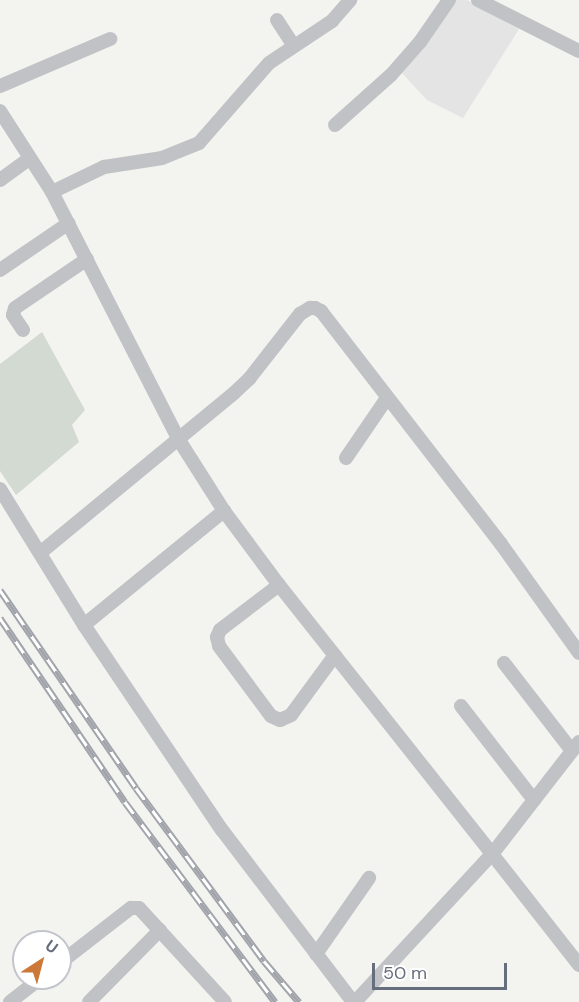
<!DOCTYPE html>
<html>
<head>
<meta charset="utf-8">
<style>
  body { margin:0 }
  #map { position:relative; width:579px; height:1002px; overflow:hidden; background:#f3f3f0; font-family:"DM Sans",sans-serif }
  div>[style] { position:absolute }
  .built>* { inset:0; background:#e3e4e3 }
  .green>* { inset:0; background:#d3dad2 }
  .street>* { height:14px; margin:-7px; padding:0 7px; transform-origin:7px; border-radius:7px; background:#c0c2c5 }
  .rail>* { height:7px; margin-top:-3.5px; transform-origin:0; background:repeating-linear-gradient(90deg,#fff 0 14px,#a1a4aa 0 28px); box-sizing:border-box; border-block:2px solid #a1a4aa }
  span { translate:-50% -50%; white-space:nowrap; text-align:center; line-height:1.15; -webkit-text-stroke:6px #fff; paint-order:stroke }
  .north { position:absolute; left:12px; top:930px; width:60px; height:60px; box-sizing:border-box; background:#fff; border:2px solid #c2c5cb; border-radius:50%; rotate:36deg; font-size:16px; font-weight:700; line-height:24px; text-align:center; color:#666e7d }
  .north::after { content:''; display:block; margin:auto; width:21px; height:27px; background:#cb7838; clip-path:polygon(50% 0,100% 100%,50% 72%,0 100%) }
  .scale { position:absolute; left:372px; top:963px; width:135px; height:27px; box-sizing:border-box; border:3px solid #666e7d; border-top:0; padding-left:8px; font-size:18px; line-height:21px; white-space:nowrap; color:#666e7d; -webkit-text-stroke:4px #fff; paint-order:stroke }
</style>
</head>
<body>
<div id="map">
  <div class="built">
    <div style="clip-path:polygon(454px 0,467px 0,519px 29px,463px 118px,427px 100px,401px 72px)"></div>
  </div>
  <div class="green">
    <div style="clip-path:polygon(42px 332px,85px 410px,72px 425px,79px 442px,16px 495px,0 471px,0 364px)"></div>
  </div>
  <div class="street">
    <div style="left:478px;top:0;width:113px;rotate:26.8deg"></div>
    <div style="left:277px;top:20px;width:31px;rotate:57deg"></div>
    <div style="left:0;top:86px;width:120px;rotate:-23.1deg"></div>
    <div style="left:0;top:111px;width:96px;rotate:57.3deg"></div>
    <div style="left:52px;top:192px;width:279px;rotate:62.9deg"></div>
    <div style="left:179px;top:440px;width:84px;rotate:57.6deg"></div>
    <div style="left:224px;top:511px;width:92px;rotate:53.4deg"></div>
    <div style="left:279px;top:585px;width:343px;rotate:51.6deg"></div>
    <div style="left:492px;top:854px;width:202px;rotate:132.8deg"></div>
    <div style="left:335px;top:125px;width:75px;rotate:-41.8deg"></div>
    <div style="left:391px;top:75px;width:44px;rotate:-48.7deg"></div>
    <div style="left:420px;top:42px;width:51px;rotate:-55.4deg"></div>
    <div style="left:0;top:180px;width:37px;rotate:-36deg"></div>
    <div style="left:52px;top:192px;width:58px;rotate:-25.7deg"></div>
    <div style="left:104px;top:167px;width:59px;rotate:-8.8deg"></div>
    <div style="left:162px;top:158px;width:40px;rotate:-22deg"></div>
    <div style="left:199px;top:143px;width:106px;rotate:-48.8deg"></div>
    <div style="left:269px;top:63px;width:76px;rotate:-33.7deg"></div>
    <div style="left:332px;top:21px;width:28px;rotate:-49deg"></div>
    <div style="left:0;top:270px;width:83px;rotate:-34.3deg"></div>
    <div style="left:23px;top:330px;width:18px;rotate:-124deg"></div>
    <div style="left:13px;top:315px;width:7px;rotate:-74deg"></div>
    <div style="left:15px;top:308px;width:87px;rotate:-34.2deg"></div>
    <div style="left:346px;top:458px;width:73px;rotate:-55.7deg"></div>
    <div style="left:0;top:489px;width:160px;rotate:58.3deg"></div>
    <div style="left:84px;top:625px;width:247px;rotate:56.1deg"></div>
    <div style="left:222px;top:830px;width:216px;rotate:52.7deg"></div>
    <div style="left:40px;top:553px;width:251px;rotate:-39.5deg"></div>
    <div style="left:234px;top:393px;width:21px;rotate:-43deg"></div>
    <div style="left:249px;top:379px;width:83px;rotate:-51.9deg"></div>
    <div style="left:300px;top:314px;width:12px;rotate:-31deg"></div>
    <div style="left:310px;top:308px;width:5px"></div>
    <div style="left:315px;top:308px;width:7px;rotate:27deg"></div>
    <div style="left:321px;top:311px;width:294px;rotate:52.3deg"></div>
    <div style="left:501px;top:544px;width:134px;rotate:54.4deg"></div>
    <div style="left:279px;top:585px;width:74px;rotate:142.7deg"></div>
    <div style="left:220px;top:630px;width:8px;rotate:113deg"></div>
    <div style="left:217px;top:637px;width:9px;rotate:77deg"></div>
    <div style="left:219px;top:646px;width:87px;rotate:53.4deg"></div>
    <div style="left:271px;top:716px;width:10px;rotate:24deg"></div>
    <div style="left:280px;top:720px;width:12px;rotate:-24deg"></div>
    <div style="left:291px;top:715px;width:74px;rotate:-53.7deg"></div>
    <div style="left:84px;top:625px;width:181px;rotate:-39.2deg"></div>
    <div style="left:504px;top:663px;width:111px;rotate:52.3deg"></div>
    <div style="left:461px;top:706px;width:119px;rotate:52.2deg"></div>
    <div style="left:579px;top:742px;width:142px;rotate:127.8deg"></div>
    <div style="left:492px;top:854px;width:141px;rotate:51.9deg"></div>
    <div style="left:316px;top:954px;width:93px;rotate:-55.1deg"></div>
    <div style="left:60px;top:963px;width:90px;rotate:-37.8deg"></div>
    <div style="left:131px;top:908px;width:8px"></div>
    <div style="left:139px;top:908px;width:127px;rotate:47.5deg"></div>
    <div style="left:10px;top:1002px;width:39px;rotate:-38deg"></div>
    <div style="left:89px;top:1002px;width:101px;rotate:-45.4deg"></div>
  </div>
  <div class="rail">
    <div style="left:0;top:590px;width:240px;rotate:55.5deg"></div>
    <div style="left:136px;top:788px;width:215px;rotate:53.5deg"></div>
    <div style="left:264px;top:961px;width:54px;rotate:49.5deg"></div>
    <div style="left:0;top:618px;width:222px;rotate:55.8deg"></div>
    <div style="left:125px;top:802px;width:250px;rotate:53.1deg"></div>
  </div>
  <div class="north">U</div>
  <div class="scale">50 m</div>
</div>
</body>
</html>
